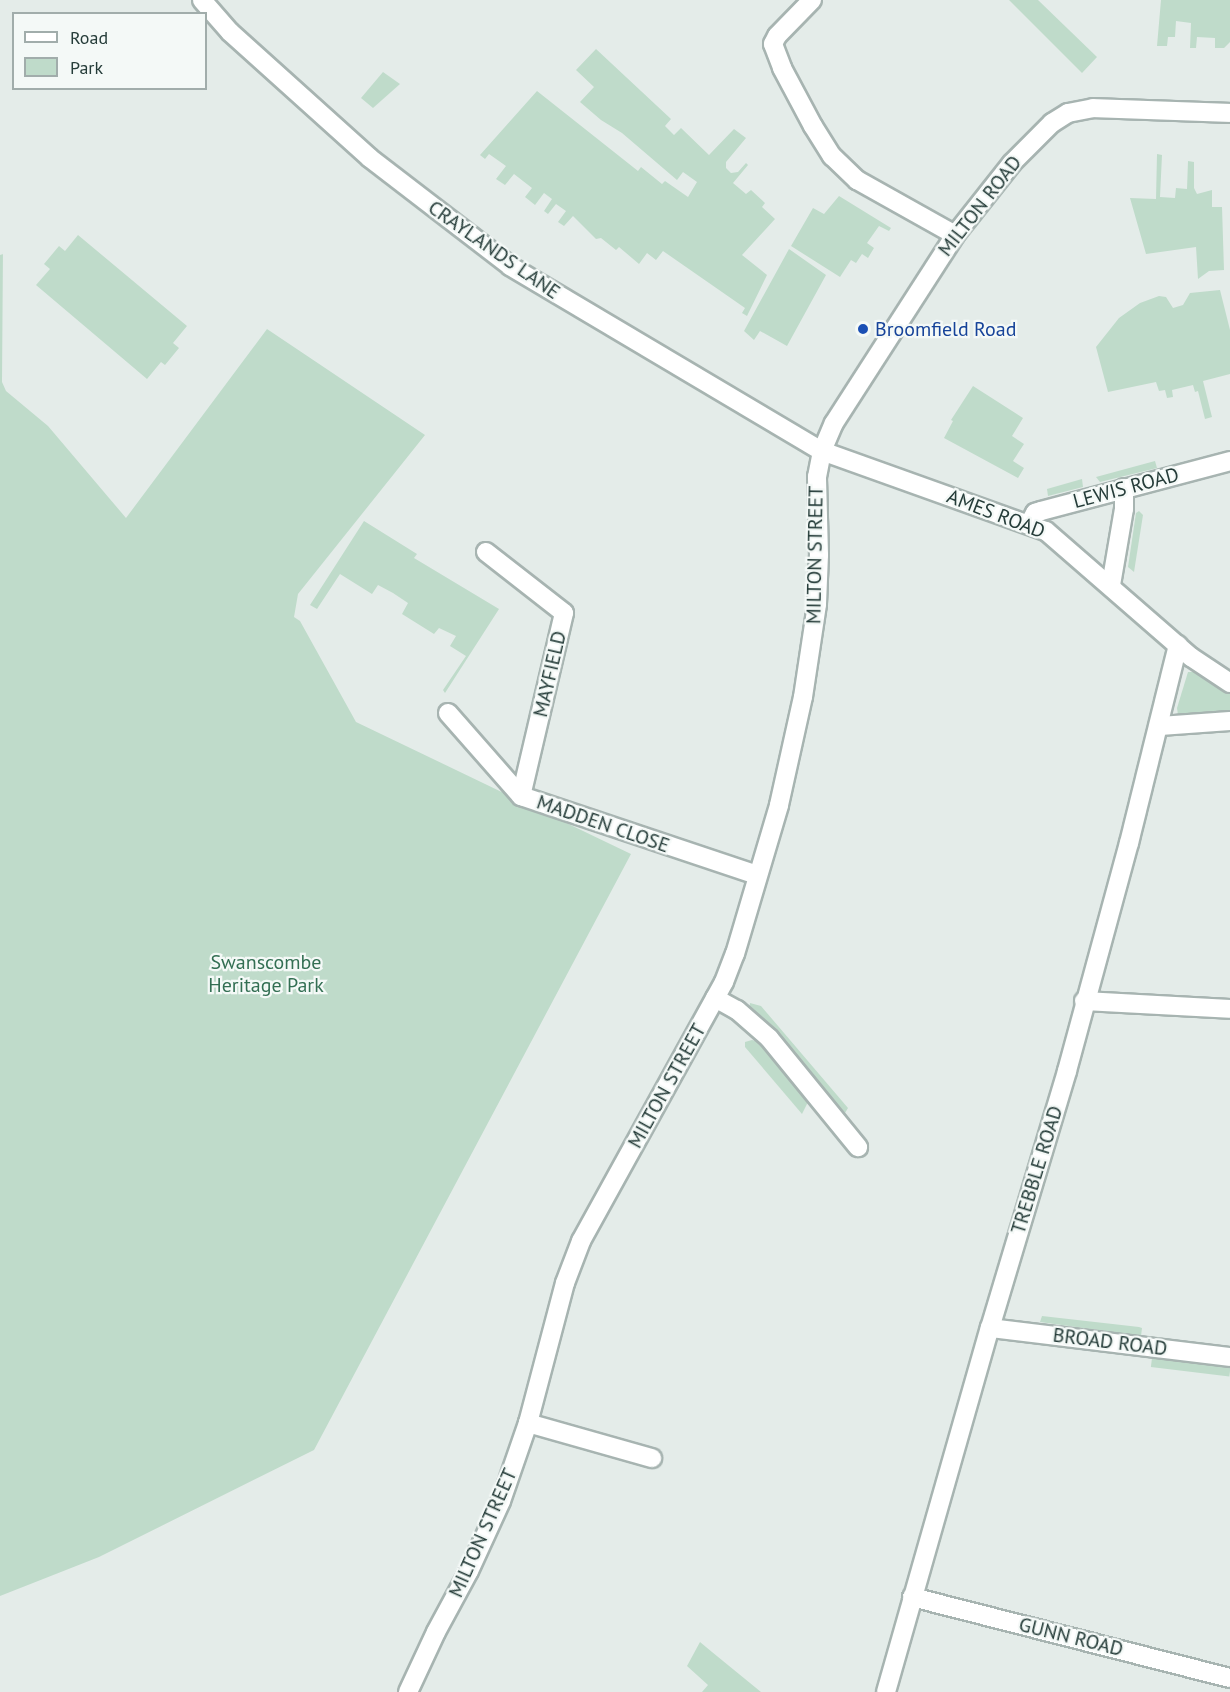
<!DOCTYPE html>
<html>
<head>
<meta charset="utf-8">
<style>
  body { margin:0 }
  #map { position:relative; width:1230px; height:1692px; overflow:hidden; background:#e4ece9; font-family:"PT Sans",sans-serif }
  div>[style] { position:absolute }
  .green>* { inset:0; background:#bfdbca; transform-origin:0 0 }
  .roads { filter:drop-shadow(2px 0 #a7b4b1) drop-shadow(-2px 0 #a7b4b1) drop-shadow(0 2px #a7b4b1) drop-shadow(0 -2px #a7b4b1) }
  .street>* { height:18px; margin:-9px; padding:0 9px; transform-origin:9px; border-radius:9px; background:#fff }
  .dots>* { width:16px; height:16px; translate:-50% -50%; box-sizing:border-box; border:3px solid #f4f9f7; border-radius:50% }
  span { translate:-50% -50%; white-space:nowrap; text-align:center; line-height:1.15; -webkit-text-stroke:4.5px #f4f9f7; paint-order:stroke }
  .street-label { font-size:20px; color:#253c39 }
  .transit-label { font-size:20px; color:#164399 }
  .left { translate:0 -50%; text-align:left }
  .park-label { font-size:20px; color:#336f53 }
  .legend { position:absolute; left:12px; top:12px; width:195px; height:78px; box-sizing:border-box; background:#f4f9f7; border:2px solid #a1adab; margin:0; padding:8px 10px; list-style:none; font-size:18px; color:#253c39 }
  .legend li { display:flex; align-items:center; gap:12px; height:30px }
  .legend b { width:30px; border:2px solid #a1adab }
</style>
</head>
<body>
<div id="map">
  <div class="green">
    <div style="clip-path:polygon(1009px 0,1038px 0,1097px 57px,1082px 73px)"></div>
    <div style="clip-path:polygon(1161px 0,1230px 0,1230px 42px,1224px 48px,1215px 48px,1215px 38px,1197px 37px,1196px 48px,1190px 48px,1191px 23px,1176px 21px,1175px 37px,1168px 37px,1167px 46px,1157px 46px)"></div>
    <div style="clip-path:polygon(596px 49px,671px 119px,665px 126px,674px 135px,681px 128px,709px 155px,734px 129px,746px 138px,726px 162px,726px 168px,731px 173px,738px 172px,746px 163px,748px 165px,733px 183px,746px 194px,751px 190px,765px 203px,762px 207px,775px 219px,742px 255px,767px 275px,747px 316px,742px 313px,745px 308px,663px 251px,656px 260px,647px 253px,639px 264px,619px 247px,616px 250px,601px 238px,596px 239px,573px 216px,564px 226px,558px 222px,566px 211px,556px 204px,548px 214px,544px 211px,552px 199px,544px 193px,535px 205px,525px 197px,532px 188px,514px 174px,505px 185px,496px 179px,506px 166px,489px 154px,485px 159px,480px 155px,537px 91px,638px 171px,641px 167px,662px 184px,665px 181px,688px 197px,697px 182px,683px 172px,677px 180px,622px 133px,601px 120px,580px 102px,594px 87px,576px 70px)"></div>
    <div style="clip-path:polygon(383px 72px,400px 84px,373px 108px,361px 98px)"></div>
    <div style="clip-path:polygon(1157px 154px,1162px 155px,1160px 197px,1175px 198px,1176px 188px,1187px 189px,1188px 161px,1194px 162px,1194px 188px,1197px 194px,1212px 190px,1212px 207px,1222px 207px,1224px 270px,1209px 271px,1198px 279px,1196px 247px,1146px 254px,1130px 198px,1156px 199px)"></div>
    <div style="clip-path:polygon(839px 196px,891px 228px,889px 231px,879px 226px,867px 243px,874px 248px,868px 258px,862px 254px,856px 263px,851px 260px,840px 277px,791px 246px,813px 208px,824px 214px)"></div>
    <div style="clip-path:polygon(78px 235px,187px 326px,173px 343px,179px 348px,165px 365px,161px 362px,147px 379px,36px 285px,50px 269px,44px 264px,59px 246px,65px 251px)"></div>
    <div style="clip-path:polygon(3px 248px,2px 382px,6px 391px,48px 426px,126px 518px,267px 329px,425px 435px,298px 594px,294px 617px,300px 621px,356px 722px,631px 854px,314px 1450px,99px 1557px,0 1596px,0 255px,3px 254px)"></div>
    <div style="clip-path:polygon(789px 249px,826px 275px,787px 346px,760px 331px,754px 340px,744px 331px)"></div>
    <div style="clip-path:polygon(1220px 290px,1230px 330px,1230px 374px,1203px 381px,1212px 417px,1205px 419px,1198px 391px,1195px 392px,1193px 385px,1172px 390px,1173px 397px,1167px 398px,1165px 390px,1159px 391px,1156px 382px,1108px 392px,1096px 347px,1119px 318px,1140px 303px,1159px 296px,1166px 297px,1173px 308px,1183px 305px,1190px 293px)"></div>
    <div style="clip-path:polygon(973px 386px,1023px 418px,1012px 436px,1024px 444px,1013px 461px,1024px 468px,1018px 478px,944px 438px,953px 421px,951px 420px)"></div>
    <div style="clip-path:polygon(1155px 461px,1157px 468px,1100px 482px,1096px 477px)"></div>
    <div style="clip-path:polygon(1082px 479px,1083px 487px,1048px 496px,1047px 489px)"></div>
    <div style="clip-path:polygon(1139px 511px,1143px 515px,1134px 572px,1128px 567px,1136px 513px)"></div>
    <div style="clip-path:polygon(364px 521px,417px 554px,414px 558px,499px 609px,445px 693px,443px 690px,466px 656px,450px 646px,456px 636px,439px 628px,434px 634px,402px 614px,408px 603px,393px 593px,378px 585px,372px 594px,340px 574px,317px 609px,310px 605px)"></div>
    <div style="clip-path:polygon(1188px 672px,1194px 672px,1230px 694px,1230px 712px,1178px 715px,1177px 708px)"></div>
    <div style="clip-path:polygon(750px 1003px,761px 1006px,848px 1108px,845px 1113px,759px 1017px,749px 1010px)"></div>
    <div style="clip-path:polygon(752px 1040px,762px 1043px,805px 1093px,808px 1102px,802px 1114px,745px 1047px,745px 1042px)"></div>
    <div style="clip-path:polygon(1042px 1316px,1139px 1327px,1142px 1328px,1141px 1336px,1040px 1322px)"></div>
    <div style="left:1152px;top:1358px;width:79px;height:9px;rotate:7deg"></div>
    <div style="clip-path:polygon(700px 1642px,712px 1652px,761px 1692px,702px 1692px,708px 1685px,687px 1666px)"></div>
  </div>
  <div class="roads">
    <div class="street">
      <div style="left:202px;top:0;width:43px;rotate:48.8deg"></div>
      <div style="left:230px;top:32px;width:188px;rotate:42deg"></div>
      <div style="left:370px;top:158px;width:177px;rotate:37.6deg"></div>
      <div style="left:510px;top:266px;width:363px;rotate:30.7deg"></div>
      <div style="left:822px;top:451px;width:238px;rotate:19.7deg"></div>
      <div style="left:1046px;top:531px;width:192px;rotate:41deg"></div>
      <div style="left:1191px;top:657px;width:47px;rotate:33.7deg"></div>
      <div style="left:812px;top:0;width:50px;rotate:134.2deg"></div>
      <div style="left:777px;top:36px;width:9px;rotate:117deg"></div>
      <div style="left:773px;top:44px;width:26px;rotate:69deg"></div>
      <div style="left:782px;top:68px;width:66px;rotate:61.9deg"></div>
      <div style="left:813px;top:126px;width:36px;rotate:58deg"></div>
      <div style="left:832px;top:156px;width:35px;rotate:44deg"></div>
      <div style="left:857px;top:180px;width:112px;rotate:29.3deg"></div>
      <div style="left:1029px;top:524px;width:13px;rotate:-61deg"></div>
      <div style="left:1035px;top:513px;width:6px;rotate:-18deg"></div>
      <div style="left:1041px;top:511px;width:196px;rotate:-14.8deg"></div>
      <div style="left:486px;top:552px;width:99px;rotate:38deg"></div>
      <div style="left:564px;top:613px;width:188px;rotate:103.2deg"></div>
      <div style="left:1111px;top:585px;width:77px;rotate:-80.3deg"></div>
      <div style="left:1124px;top:509px;width:21px;rotate:-90deg"></div>
      <div style="left:448px;top:713px;width:111px;rotate:48.7deg"></div>
      <div style="left:521px;top:796px;width:249px;rotate:18.5deg"></div>
      <div style="left:1160px;top:726px;width:70px;rotate:-4.1deg"></div>
      <div style="left:715px;top:998px;width:25px;rotate:29deg"></div>
      <div style="left:737px;top:1010px;width:43px;rotate:41.2deg"></div>
      <div style="left:769px;top:1038px;width:141px;rotate:50.8deg"></div>
      <div style="left:1084px;top:1001px;width:146px;rotate:3.1deg"></div>
      <div style="left:990px;top:1328px;width:242px;rotate:6.9deg"></div>
      <div style="left:528px;top:1423px;width:129px;rotate:15.8deg"></div>
      <div style="left:912px;top:1597px;width:328px;rotate:14.3deg"></div>
      <div style="left:408px;top:1692px;width:66px;rotate:-65deg"></div>
      <div style="left:436px;top:1632px;width:69px;rotate:-61.6deg"></div>
      <div style="left:469px;top:1571px;width:77px;rotate:-65.4deg"></div>
      <div style="left:501px;top:1501px;width:83px;rotate:-70.9deg"></div>
      <div style="left:528px;top:1423px;width:145px;rotate:-75.2deg"></div>
      <div style="left:565px;top:1283px;width:45px;rotate:-69.1deg"></div>
      <div style="left:581px;top:1241px;width:296px;rotate:-61.1deg"></div>
      <div style="left:724px;top:982px;width:30px;rotate:-69deg"></div>
      <div style="left:735px;top:954px;width:155px;rotate:-73.5deg"></div>
      <div style="left:779px;top:805px;width:111px;rotate:-77.5deg"></div>
      <div style="left:803px;top:697px;width:94px;rotate:-81.4deg"></div>
      <div style="left:817px;top:604px;width:49px;rotate:-87.7deg"></div>
      <div style="left:819px;top:555px;width:78px;rotate:-91.5deg"></div>
      <div style="left:817px;top:477px;width:26px;rotate:-79deg"></div>
      <div style="left:822px;top:451px;width:30px;rotate:-67deg"></div>
      <div style="left:834px;top:423px;width:224px;rotate:-57.2deg"></div>
      <div style="left:955px;top:235px;width:92px;rotate:-51.6deg"></div>
      <div style="left:1012px;top:163px;width:57px;rotate:-45deg"></div>
      <div style="left:1052px;top:123px;width:19px;rotate:-32deg"></div>
      <div style="left:1068px;top:113px;width:25px;rotate:-11deg"></div>
      <div style="left:1093px;top:108px;width:137px;rotate:2.1deg"></div>
      <div style="left:886px;top:1692px;width:379px;rotate:-74.1deg"></div>
      <div style="left:990px;top:1328px;width:268px;rotate:-73.3deg"></div>
      <div style="left:1067px;top:1071px;width:236px;rotate:-74.8deg"></div>
      <div style="left:1129px;top:843px;width:204px;rotate:-76.1deg"></div>
    </div>
  </div>
  <div class="dots">
    <div style="left:863px;top:329px;background:#1a4fb4"></div>
  </div>
  <div class="street-label">
    <span style="left:980px;top:206px;rotate:-52deg">MILTON ROAD</span>
    <span style="left:494px;top:250px;rotate:35deg">CRAYLANDS LANE</span>
    <span style="left:1126px;top:488px;rotate:-15deg">LEWIS ROAD</span>
    <span style="left:996px;top:514px;rotate:21deg">AMES ROAD</span>
    <span style="left:815px;top:555px;rotate:-89deg">MILTON STREET</span>
    <span style="left:550px;top:674px;rotate:-77deg">MAYFIELD</span>
    <span style="left:603px;top:824px;rotate:19deg">MADDEN CLOSE</span>
    <span style="left:667px;top:1086px;rotate:-61deg">MILTON STREET</span>
    <span style="left:1037px;top:1170px;rotate:-73deg">TREBBLE ROAD</span>
    <span style="left:1110px;top:1342px;rotate:7deg">BROAD ROAD</span>
    <span style="left:483px;top:1533px;rotate:-66deg">MILTON STREET</span>
    <span style="left:1071px;top:1637px;rotate:14deg">GUNN ROAD</span>
  </div>
  <div class="transit-label">
    <span class="left" style="left:875px;top:329px">Broomfield Road</span>
  </div>
  <div class="park-label">
    <span style="left:266px;top:974px">Swanscombe<br>Heritage Park</span>
  </div>
  <ul class="legend">
  <li><b style="height:8px;background:#fff"></b>Road</li>
  <li><b style="height:16px;background:#bfdbca"></b>Park</li>
  </ul>
</div>
</body>
</html>
